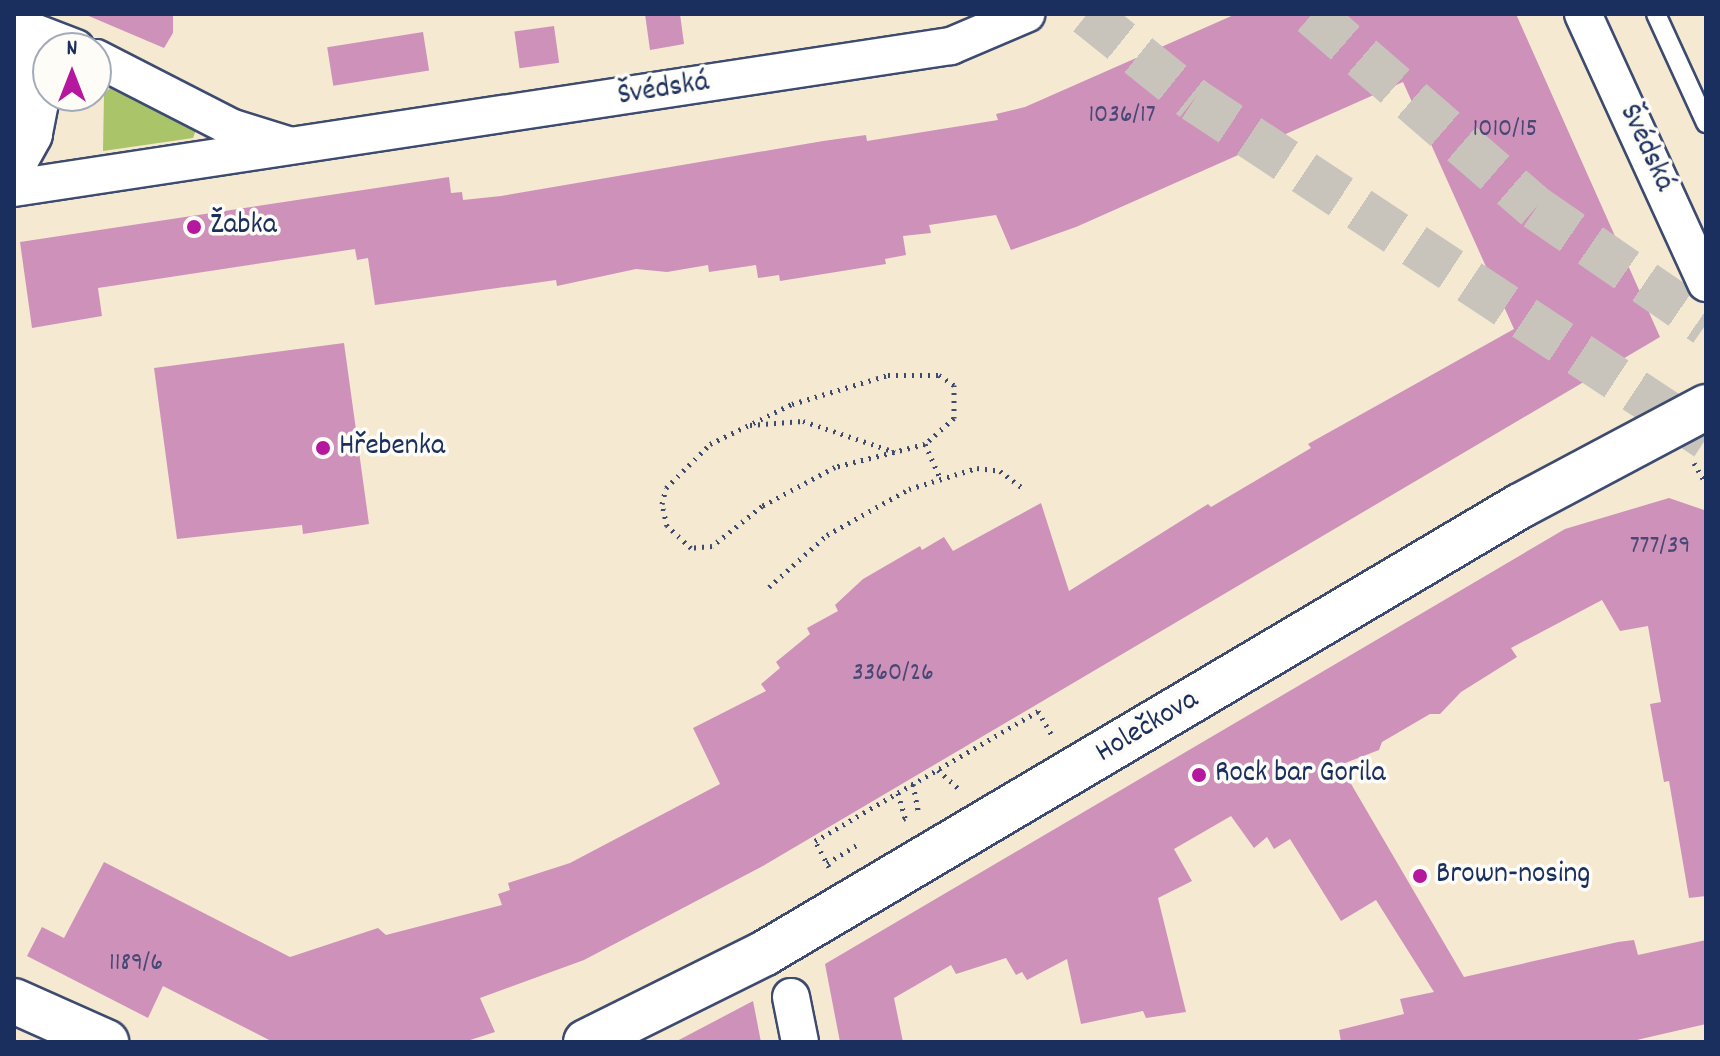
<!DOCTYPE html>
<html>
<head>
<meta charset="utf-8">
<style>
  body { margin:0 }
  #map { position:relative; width:1720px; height:1056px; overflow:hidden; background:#f5e9d2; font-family:Dekko,sans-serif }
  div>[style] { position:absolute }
  .green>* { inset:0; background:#aac46a }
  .building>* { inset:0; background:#ce92ba; transform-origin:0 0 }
  .trunk-tunnel>* { height:44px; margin-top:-22px; transform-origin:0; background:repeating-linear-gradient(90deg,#c9c4bb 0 44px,transparent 0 66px) }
  .path>* { height:5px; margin-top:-2.5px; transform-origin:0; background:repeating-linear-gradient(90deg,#3c4b6f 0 2px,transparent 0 8px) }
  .roads { filter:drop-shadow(2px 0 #3c4b6f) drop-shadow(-2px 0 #3c4b6f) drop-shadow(0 2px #3c4b6f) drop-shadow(0 -2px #3c4b6f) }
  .service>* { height:18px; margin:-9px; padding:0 9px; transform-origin:9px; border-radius:9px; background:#fff }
  .minor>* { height:36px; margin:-18px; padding:0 18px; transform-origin:18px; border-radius:18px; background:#fff }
  .tertiary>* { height:44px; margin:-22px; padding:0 22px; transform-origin:22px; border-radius:22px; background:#fff }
  .dots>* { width:22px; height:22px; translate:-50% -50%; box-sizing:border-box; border:4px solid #fdfcf7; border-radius:50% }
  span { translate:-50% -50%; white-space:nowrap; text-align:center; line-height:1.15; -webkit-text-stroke:7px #fdfcf7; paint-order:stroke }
  .number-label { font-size:26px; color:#484875 }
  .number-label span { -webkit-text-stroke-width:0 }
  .street-label { font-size:30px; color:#1b2f5e }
  .poi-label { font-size:30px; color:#1b2f5e }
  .left { translate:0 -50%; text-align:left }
  .frame { position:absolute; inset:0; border:16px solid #1b2f5e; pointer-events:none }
  .north { position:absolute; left:32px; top:32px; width:80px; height:80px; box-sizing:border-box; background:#fdfcf7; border:2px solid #a3aaba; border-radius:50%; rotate:0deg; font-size:22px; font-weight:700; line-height:32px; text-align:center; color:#1b2f5e }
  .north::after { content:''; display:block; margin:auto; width:28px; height:36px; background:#b5179e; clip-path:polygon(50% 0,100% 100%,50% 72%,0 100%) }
</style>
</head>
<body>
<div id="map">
  <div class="green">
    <div style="clip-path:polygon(110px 88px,196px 130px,193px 138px,103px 151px,104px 94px)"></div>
  </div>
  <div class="building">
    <div style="clip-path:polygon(84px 14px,173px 14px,173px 33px,164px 48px)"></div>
    <div style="clip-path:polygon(645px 14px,680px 14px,684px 44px,650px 50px)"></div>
    <div style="clip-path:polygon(1236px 14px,1516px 14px,1660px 337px,761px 867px,584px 960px,480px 998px,495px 1032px,464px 1042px,273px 1042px,163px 986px,148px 1018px,27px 956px,42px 927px,64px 938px,104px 862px,290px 957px,378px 928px,386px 935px,502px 905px,498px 894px,510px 890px,508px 883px,570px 863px,720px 784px,693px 728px,766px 691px,761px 684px,780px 668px,776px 662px,810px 634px,807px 628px,838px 611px,835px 605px,863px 579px,920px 546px,922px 550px,944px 537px,953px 551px,1041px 503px,1069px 591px,1208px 504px,1211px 507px,1311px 448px,1308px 444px,1514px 329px,1403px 82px,1076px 227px,1011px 250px,996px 215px,929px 225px,931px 233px,903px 236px,906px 255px,885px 259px,886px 264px,780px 281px,779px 275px,758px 278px,756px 265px,709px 272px,708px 265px,667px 272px,636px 269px,557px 286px,556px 280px,375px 305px,368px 258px,357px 260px,355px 249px,98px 288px,102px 316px,32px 328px,20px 242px,449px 177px,451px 193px,462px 192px,463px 200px,501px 196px,823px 141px,866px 135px,867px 141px,998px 120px,996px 114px,1025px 107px)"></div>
    <div style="left:554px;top:26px;width:37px;height:40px;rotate:82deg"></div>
    <div style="left:423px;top:32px;width:39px;height:97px;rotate:81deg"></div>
    <div style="clip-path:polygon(344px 343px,369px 524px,303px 534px,302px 525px,177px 539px,154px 368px)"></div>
    <div style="clip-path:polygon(1669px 498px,1704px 510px,1706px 520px,1706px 896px,1689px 898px,1669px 781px,1664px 782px,1650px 704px,1661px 702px,1648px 626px,1620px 631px,1602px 600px,1511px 648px,1517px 657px,1461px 692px,1440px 714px,1430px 714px,1382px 742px,1379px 750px,1340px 765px,1464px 977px,1618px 942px,1634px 940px,1638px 955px,1706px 940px,1706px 1024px,1628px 1042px,1341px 1042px,1339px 1030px,1404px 1014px,1400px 999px,1434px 992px,1376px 900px,1341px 921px,1290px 839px,1274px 849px,1267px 837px,1254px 848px,1231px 816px,1174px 849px,1192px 881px,1158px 898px,1186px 1012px,1146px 1018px,1143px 1011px,1081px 1024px,1067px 959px,1027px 980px,1022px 972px,1016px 975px,1006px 958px,956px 974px,951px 965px,894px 998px,903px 1042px,840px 1042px,825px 964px,1565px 529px)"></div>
    <div style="clip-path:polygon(753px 1001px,761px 1042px,675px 1042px)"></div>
  </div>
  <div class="trunk-tunnel">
    <div style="left:1087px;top:14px;width:137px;rotate:38.8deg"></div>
    <div style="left:1194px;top:100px;width:614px;rotate:33.43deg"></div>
    <div style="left:1312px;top:14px;width:296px;rotate:40.9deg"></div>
    <div style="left:1536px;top:208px;width:206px;rotate:34.5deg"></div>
  </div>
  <div class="path">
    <div style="left:750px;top:425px;width:53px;rotate:-4.3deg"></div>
    <div style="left:803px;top:421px;width:97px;rotate:18.6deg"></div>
    <div style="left:925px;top:444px;width:93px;rotate:165.7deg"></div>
    <div style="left:835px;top:467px;width:83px;rotate:151.9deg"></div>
    <div style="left:762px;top:506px;width:64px;rotate:141.3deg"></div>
    <div style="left:712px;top:546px;width:21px;rotate:175deg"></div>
    <div style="left:691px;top:548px;width:33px;rotate:-137deg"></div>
    <div style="left:667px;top:526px;width:23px;rotate:-103deg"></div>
    <div style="left:662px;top:504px;width:16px;rotate:-76deg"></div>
    <div style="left:666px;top:488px;width:62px;rotate:-45deg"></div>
    <div style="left:710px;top:444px;width:91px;rotate:-26deg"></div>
    <div style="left:792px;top:404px;width:100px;rotate:-16.8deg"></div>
    <div style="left:888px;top:375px;width:51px"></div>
    <div style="left:939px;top:375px;width:18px;rotate:34deg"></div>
    <div style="left:954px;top:385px;width:33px;rotate:90deg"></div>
    <div style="left:954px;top:418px;width:39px;rotate:138deg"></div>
    <div style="left:925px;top:444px;width:37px;rotate:66deg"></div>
    <div style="left:1694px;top:463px;width:24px;rotate:60deg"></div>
    <div style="left:769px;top:587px;width:78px;rotate:-41.9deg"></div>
    <div style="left:827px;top:535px;width:94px;rotate:-29.3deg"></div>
    <div style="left:909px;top:489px;width:71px;rotate:-17.2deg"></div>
    <div style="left:977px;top:468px;width:23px;rotate:7deg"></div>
    <div style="left:1000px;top:471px;width:30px;rotate:37deg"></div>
    <div style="left:938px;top:770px;width:31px;rotate:42deg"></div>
    <div style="left:913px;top:784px;width:31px;rotate:79deg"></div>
    <div style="left:898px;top:793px;width:26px;rotate:74deg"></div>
    <div style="left:905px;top:818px;width:4px;rotate:153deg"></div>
    <div style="left:827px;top:863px;width:35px;rotate:-31deg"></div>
    <div style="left:829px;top:867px;width:30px;rotate:-118deg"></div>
    <div style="left:815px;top:841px;width:258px;rotate:-30.2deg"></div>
    <div style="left:1038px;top:711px;width:28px;rotate:60deg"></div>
  </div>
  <div class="roads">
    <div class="service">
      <div style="left:1656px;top:14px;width:120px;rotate:65.4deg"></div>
    </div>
    <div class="minor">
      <div style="left:15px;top:14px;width:11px;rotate:85deg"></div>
      <div style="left:16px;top:25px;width:64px;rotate:21deg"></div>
      <div style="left:1583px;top:14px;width:296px;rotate:65.4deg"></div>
      <div style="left:96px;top:58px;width:154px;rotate:27.1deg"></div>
      <div style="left:233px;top:128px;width:58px;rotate:17.2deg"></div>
      <div style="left:14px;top:188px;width:948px;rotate:-8.62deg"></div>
      <div style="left:951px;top:46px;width:82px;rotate:-23.1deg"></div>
      <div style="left:791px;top:997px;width:46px;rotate:78.7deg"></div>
    </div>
    <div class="tertiary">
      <div style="left:14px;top:24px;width:44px;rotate:67.5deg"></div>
      <div style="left:31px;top:65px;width:37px;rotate:82deg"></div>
      <div style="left:36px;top:102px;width:33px;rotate:101deg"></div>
      <div style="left:30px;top:134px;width:33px;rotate:119deg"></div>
      <div style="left:14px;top:1001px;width:101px;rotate:24deg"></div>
      <div style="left:586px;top:1042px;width:200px;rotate:-26.4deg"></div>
      <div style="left:765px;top:953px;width:877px;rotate:-30.63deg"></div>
      <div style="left:1520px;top:506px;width:211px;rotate:-28deg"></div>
    </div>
  </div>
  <div class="dots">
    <div style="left:194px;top:227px;background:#b5179e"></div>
    <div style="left:323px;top:448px;background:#b5179e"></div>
    <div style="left:1199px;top:775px;background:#b5179e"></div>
    <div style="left:1420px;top:876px;background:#b5179e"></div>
  </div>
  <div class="number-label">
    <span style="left:1122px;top:116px">1036/17</span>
    <span style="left:1505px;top:130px">1010/15</span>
    <span style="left:1660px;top:547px">777/39</span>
    <span style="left:893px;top:674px">3360/26</span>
    <span style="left:136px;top:964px">1189/6</span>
  </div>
  <div class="street-label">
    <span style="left:664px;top:91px;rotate:-9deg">Švédská</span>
    <span style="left:1645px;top:149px;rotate:65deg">Švédská</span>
    <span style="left:1148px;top:728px;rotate:-31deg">Holečkova</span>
  </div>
  <div class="poi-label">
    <span class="left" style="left:210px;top:227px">Žabka</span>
    <span class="left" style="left:339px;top:448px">Hřebenka</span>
    <span class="left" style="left:1215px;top:775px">Rock bar Gorila</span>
    <span class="left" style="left:1436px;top:876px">Brown-nosing</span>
  </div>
  <div class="frame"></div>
  <div class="north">N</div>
</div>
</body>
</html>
